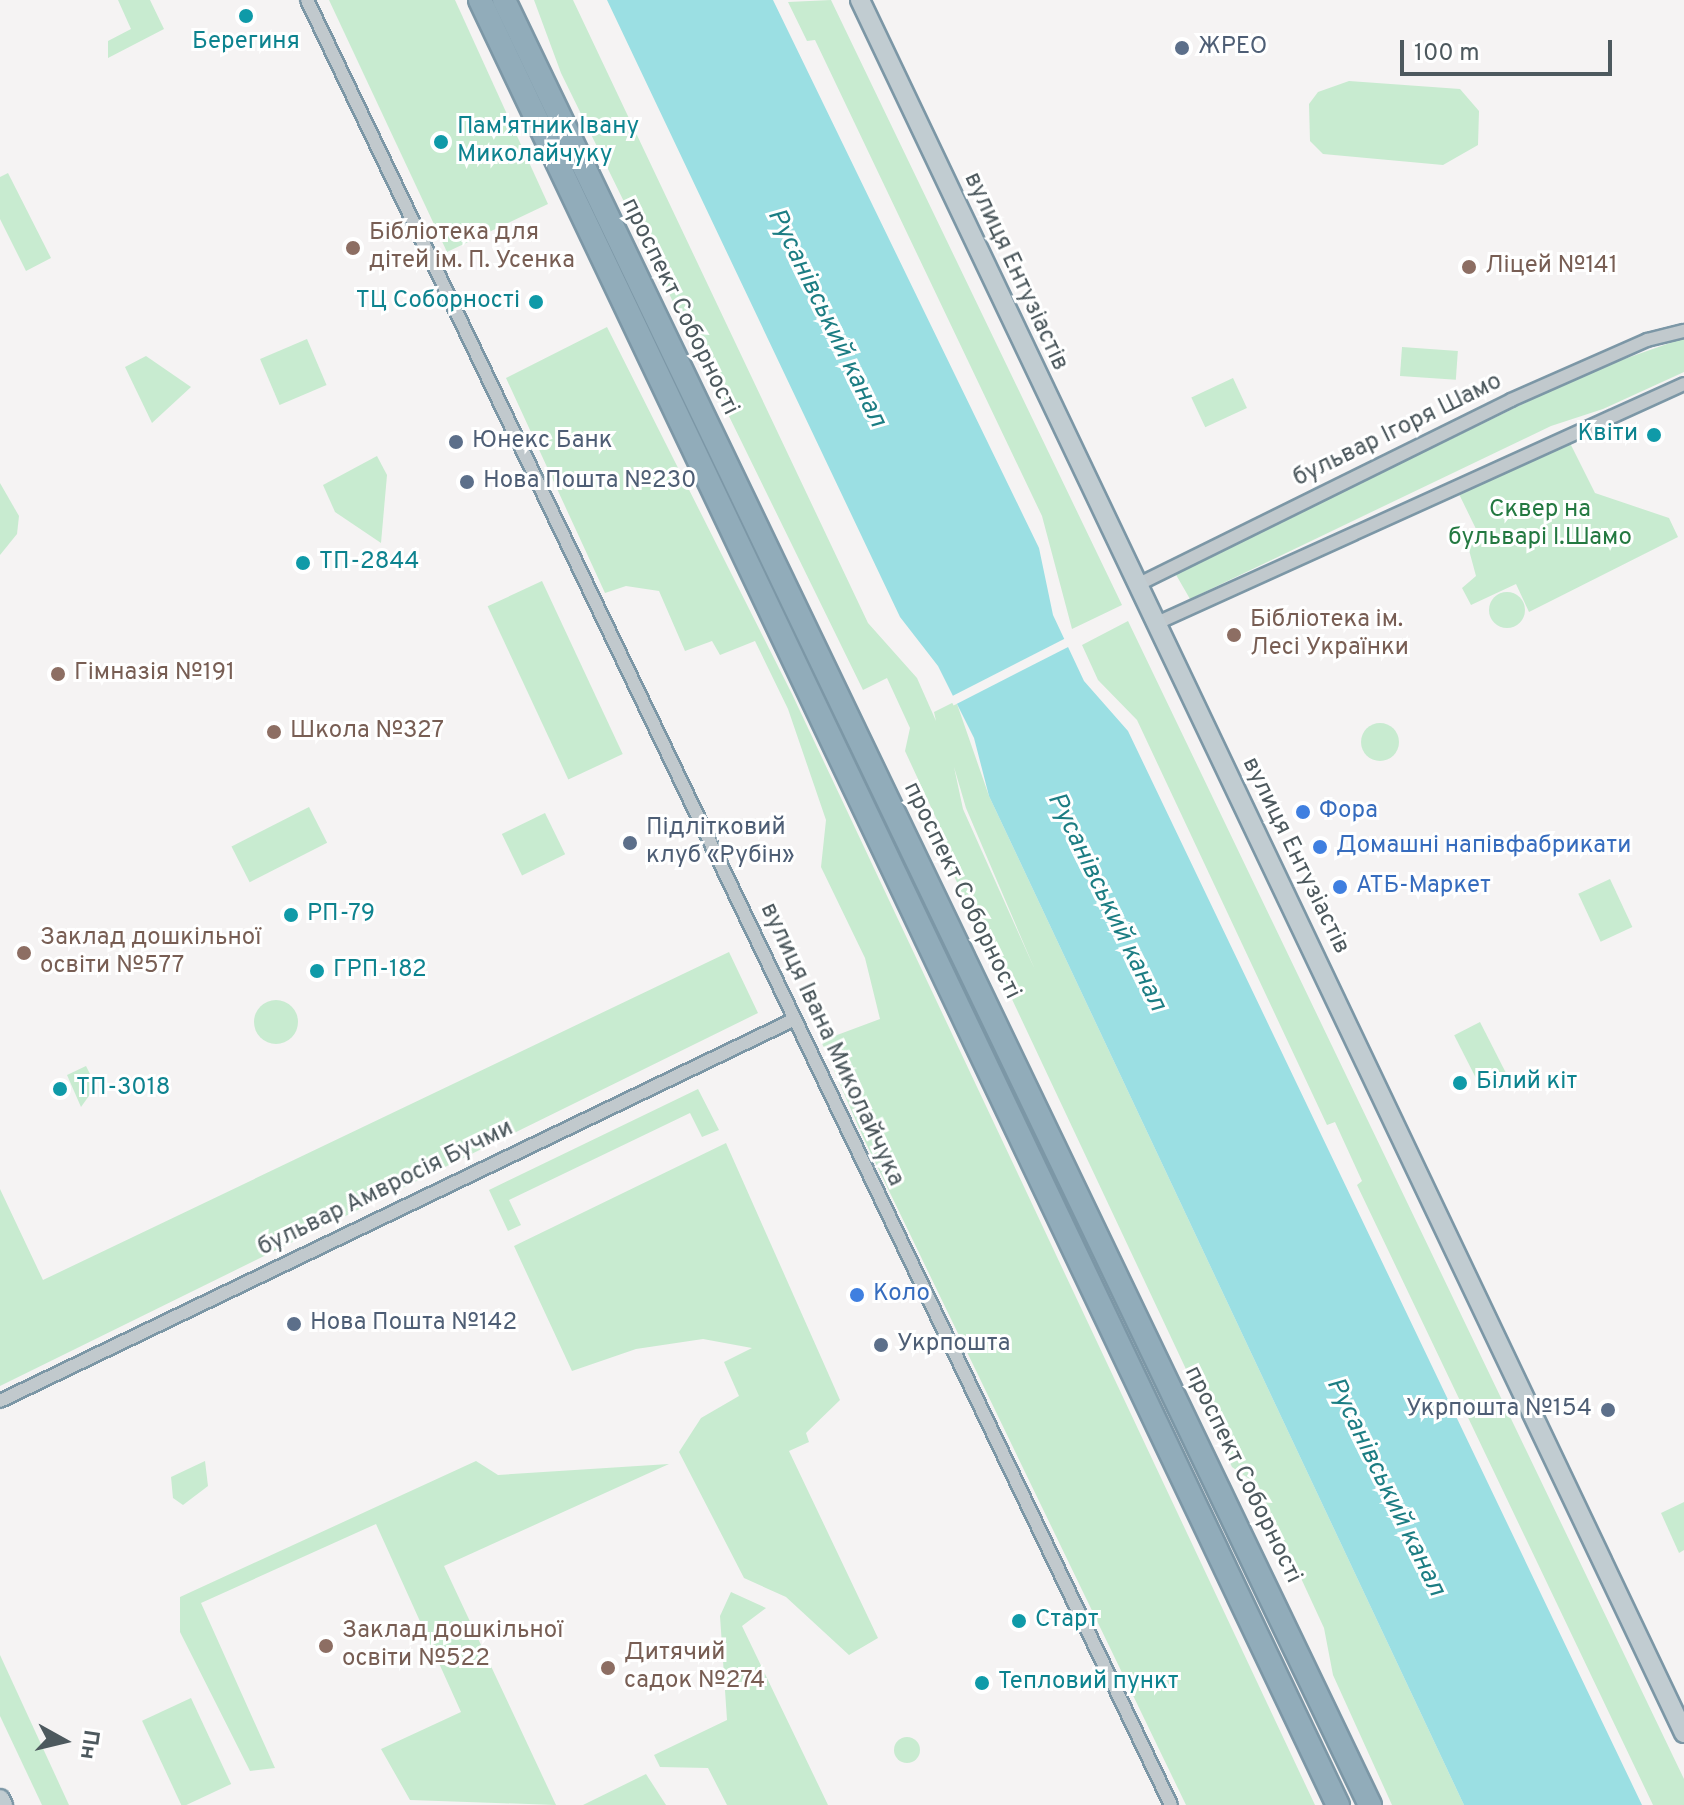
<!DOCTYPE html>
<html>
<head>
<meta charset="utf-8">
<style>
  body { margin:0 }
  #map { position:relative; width:1684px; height:1805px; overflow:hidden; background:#f5f3f3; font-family:Overpass,sans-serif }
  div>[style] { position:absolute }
  .green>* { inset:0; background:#c8ebd0; transform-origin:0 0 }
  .round { border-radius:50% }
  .water>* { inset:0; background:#9bdfe3 }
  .pier>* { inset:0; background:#f5f3f3; transform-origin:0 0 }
  .roads { filter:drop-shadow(2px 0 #7c97a6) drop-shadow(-2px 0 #7c97a6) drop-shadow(0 2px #7c97a6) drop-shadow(0 -2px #7c97a6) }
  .street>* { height:12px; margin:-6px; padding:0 6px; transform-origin:6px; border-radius:6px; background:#c1c9cd }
  .secondary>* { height:18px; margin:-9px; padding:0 9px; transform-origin:9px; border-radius:9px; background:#c1ccd1 }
  .highway>* { height:22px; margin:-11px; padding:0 11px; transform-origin:11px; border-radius:11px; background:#91acba }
  .dots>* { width:22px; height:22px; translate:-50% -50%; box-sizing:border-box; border:4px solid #fff; border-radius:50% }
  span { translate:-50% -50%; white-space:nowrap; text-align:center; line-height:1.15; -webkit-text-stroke:6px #fff; paint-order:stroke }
  .culture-label { font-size:24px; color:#0d838f }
  .left { translate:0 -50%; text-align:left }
  .right { translate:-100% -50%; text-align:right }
  .service-label { font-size:24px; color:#4e5e75 }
  .education-label { font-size:24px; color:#785e54 }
  .street-label { font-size:24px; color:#4d595e }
  .park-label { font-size:24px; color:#247941 }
  .shop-label { font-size:24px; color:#366cbe }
  .water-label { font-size:26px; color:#1c7d83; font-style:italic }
  .north { position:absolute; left:24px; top:1701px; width:80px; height:80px; -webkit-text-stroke:6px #fff; paint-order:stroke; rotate:98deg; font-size:22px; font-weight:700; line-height:32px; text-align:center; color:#4d595e }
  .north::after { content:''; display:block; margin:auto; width:28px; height:36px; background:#4d595e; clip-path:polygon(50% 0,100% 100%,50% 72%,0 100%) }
  .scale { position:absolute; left:1400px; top:40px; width:212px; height:36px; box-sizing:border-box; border:4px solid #4d595e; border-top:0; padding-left:10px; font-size:24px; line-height:28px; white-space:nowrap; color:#4d595e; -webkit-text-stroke:6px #fff; paint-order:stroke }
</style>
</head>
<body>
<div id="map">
  <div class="green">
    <div style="clip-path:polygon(118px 0,150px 0,164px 29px,108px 58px,108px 41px,131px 29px)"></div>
    <div style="clip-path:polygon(329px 0,455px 0,548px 204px,447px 252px)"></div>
    <div style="clip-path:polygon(evenodd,534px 0,573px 0,868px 623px,917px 678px,936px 721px,934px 712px,956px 701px,989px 796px,1464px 1805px,1392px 1805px,1333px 1675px,1324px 1628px,1258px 1485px,1232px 1467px,947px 861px,942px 831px,905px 751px,910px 728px,887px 678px,863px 690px,561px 73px,534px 0,954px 767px,966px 808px,1035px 970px,963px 809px,954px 767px)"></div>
    <div style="clip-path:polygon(831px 0,1122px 605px,1072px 629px,1042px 516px,815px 40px,807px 41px,788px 2px)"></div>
    <div style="clip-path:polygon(1349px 81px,1460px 89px,1479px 111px,1478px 145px,1443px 165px,1323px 154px,1310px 141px,1309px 104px,1318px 92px)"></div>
    <div style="clip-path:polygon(8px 173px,51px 258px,26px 271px,0 219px,0 177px)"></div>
    <div style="clip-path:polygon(607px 327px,792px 694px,1315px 1805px,1186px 1805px,863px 1137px,821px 1041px,880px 1019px,865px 958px,821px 867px,826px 820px,788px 709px,755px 641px,720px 655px,712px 641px,685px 651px,659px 591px,626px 586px,605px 593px,506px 378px)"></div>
    <div style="clip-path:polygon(1684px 338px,1684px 372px,1603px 409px,1551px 426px,1190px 599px,1175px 573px,1593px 370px)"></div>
    <div style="left:307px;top:339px;width:50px;height:51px;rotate:67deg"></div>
    <div style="left:1402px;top:347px;width:56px;height:29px;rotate:4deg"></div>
    <div style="clip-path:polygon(146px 356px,191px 387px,152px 423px,125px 367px)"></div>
    <div style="left:1233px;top:378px;width:33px;height:46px;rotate:65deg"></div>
    <div style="clip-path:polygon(1568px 439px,1595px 493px,1669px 518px,1678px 537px,1529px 612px,1516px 584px,1471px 605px,1462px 588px,1476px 576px,1466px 539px,1476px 529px,1458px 492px)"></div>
    <div style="clip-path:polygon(377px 456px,387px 475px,381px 543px,335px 512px,323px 485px)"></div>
    <div style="clip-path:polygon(0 483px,19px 516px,17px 534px,0 555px)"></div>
    <div style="left:542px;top:581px;width:191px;height:60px;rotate:65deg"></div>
    <div class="round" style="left:1489px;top:592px;width:36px;height:36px"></div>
    <div style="clip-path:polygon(1128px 621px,1684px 1779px,1684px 1805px,1653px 1805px,1357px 1185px,1362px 1181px,1335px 1122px,1327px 1125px,1137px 720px,1098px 680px,1082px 645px)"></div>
    <div class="round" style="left:1361px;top:723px;width:38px;height:38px"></div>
    <div style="left:309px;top:807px;width:40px;height:87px;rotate:63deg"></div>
    <div style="left:545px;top:813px;width:46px;height:48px;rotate:64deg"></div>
    <div style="left:1610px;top:879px;width:53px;height:35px;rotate:65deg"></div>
    <div style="clip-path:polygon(729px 952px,758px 1013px,0 1386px,0 1189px,43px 1280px)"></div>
    <div class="round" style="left:254px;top:1000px;width:44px;height:44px"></div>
    <div style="left:1480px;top:1022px;width:60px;height:29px;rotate:63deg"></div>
    <div style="clip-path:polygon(86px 1066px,96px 1086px,81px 1107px,67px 1075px)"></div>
    <div style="clip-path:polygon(698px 1089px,719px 1130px,702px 1137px,690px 1113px,509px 1200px,521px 1225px,508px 1231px,489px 1190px)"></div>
    <div style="clip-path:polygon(726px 1143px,840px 1400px,806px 1433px,809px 1442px,789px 1451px,878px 1638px,849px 1655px,786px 1597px,744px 1578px,679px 1452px,701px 1418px,739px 1396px,724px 1362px,752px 1348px,703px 1339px,636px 1349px,572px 1371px,514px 1246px)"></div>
    <div style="clip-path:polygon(205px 1461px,208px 1486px,183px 1505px,173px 1498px,171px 1477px)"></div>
    <div style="clip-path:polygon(476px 1461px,498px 1475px,669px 1464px,444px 1566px,556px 1805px,410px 1800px,381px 1749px,461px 1712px,376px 1524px,201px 1603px,275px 1768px,250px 1771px,180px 1632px,180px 1597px)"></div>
    <div style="clip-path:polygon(1684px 1502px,1684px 1550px,1679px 1553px,1661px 1513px)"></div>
    <div style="clip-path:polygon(731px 1592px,766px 1608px,742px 1626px,828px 1805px,727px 1805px,708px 1768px,660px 1767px,654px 1755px,727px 1720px,720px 1616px)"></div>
    <div style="clip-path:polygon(0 1655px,69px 1805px,42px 1805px,0 1716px)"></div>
    <div style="left:191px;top:1698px;width:95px;height:54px;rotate:65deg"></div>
    <div class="round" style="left:894px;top:1737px;width:26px;height:26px"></div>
    <div style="clip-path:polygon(646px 1774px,666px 1805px,583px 1805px)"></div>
  </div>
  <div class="water">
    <div style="clip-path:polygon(607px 0,773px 0,1039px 548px,1053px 615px,1084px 681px,1128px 731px,1642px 1805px,1464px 1805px,989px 796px,974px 738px,938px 666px,900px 617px)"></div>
  </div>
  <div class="pier">
    <div style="left:1068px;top:637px;width:9px;height:133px;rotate:63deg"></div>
  </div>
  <div class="roads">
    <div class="street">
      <div style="left:307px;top:0;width:2001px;rotate:64.42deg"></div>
      <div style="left:1137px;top:585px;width:417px;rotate:-26.3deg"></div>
      <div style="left:1511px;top:400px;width:149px;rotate:-23.8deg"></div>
      <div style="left:1647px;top:340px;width:38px;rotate:-14deg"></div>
      <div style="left:1157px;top:623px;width:579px;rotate:-24.39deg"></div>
      <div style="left:0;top:1401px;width:880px;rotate:-25.66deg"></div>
    </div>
    <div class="secondary">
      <div style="left:860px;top:0;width:1919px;rotate:64.57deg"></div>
      <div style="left:0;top:1799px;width:7px;rotate:63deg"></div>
    </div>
    <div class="highway">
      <div style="left:480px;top:0;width:1999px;rotate:64.58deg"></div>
      <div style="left:504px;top:0;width:2002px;rotate:64.37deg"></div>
    </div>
  </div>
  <div class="dots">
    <div style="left:246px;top:16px;background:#0f9aa8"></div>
    <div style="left:1182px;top:48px;background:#5c6f8a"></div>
    <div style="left:441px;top:142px;background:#0f9aa8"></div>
    <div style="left:353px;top:248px;background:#8d6e63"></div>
    <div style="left:1469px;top:267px;background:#8d6e63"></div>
    <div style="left:536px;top:302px;background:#0f9aa8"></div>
    <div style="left:1654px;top:435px;background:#0f9aa8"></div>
    <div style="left:456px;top:442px;background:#5c6f8a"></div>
    <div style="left:467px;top:482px;background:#5c6f8a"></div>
    <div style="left:303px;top:563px;background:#0f9aa8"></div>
    <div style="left:1234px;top:635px;background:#8d6e63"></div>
    <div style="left:58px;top:674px;background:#8d6e63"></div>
    <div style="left:274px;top:732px;background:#8d6e63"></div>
    <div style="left:1303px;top:812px;background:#3f7fe0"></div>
    <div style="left:630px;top:843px;background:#5c6f8a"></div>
    <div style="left:1320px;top:847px;background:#3f7fe0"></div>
    <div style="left:1340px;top:887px;background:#3f7fe0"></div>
    <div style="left:291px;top:915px;background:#0f9aa8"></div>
    <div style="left:24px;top:953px;background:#8d6e63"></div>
    <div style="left:317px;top:971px;background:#0f9aa8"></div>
    <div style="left:1460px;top:1083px;background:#0f9aa8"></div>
    <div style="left:60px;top:1089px;background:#0f9aa8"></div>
    <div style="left:857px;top:1295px;background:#3f7fe0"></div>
    <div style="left:294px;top:1324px;background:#5c6f8a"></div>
    <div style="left:881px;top:1345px;background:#5c6f8a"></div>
    <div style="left:1608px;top:1410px;background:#5c6f8a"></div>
    <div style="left:1019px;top:1621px;background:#0f9aa8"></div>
    <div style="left:326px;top:1646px;background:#8d6e63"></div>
    <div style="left:608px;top:1668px;background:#8d6e63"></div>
    <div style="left:982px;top:1683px;background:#0f9aa8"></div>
  </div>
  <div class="culture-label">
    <span style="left:246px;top:43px">Берегиня</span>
    <span class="left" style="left:457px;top:142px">Пам'ятник Івану<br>Миколайчуку</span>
    <span class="right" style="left:520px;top:302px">ТЦ Соборності</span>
    <span class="right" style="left:1638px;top:435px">Квіти</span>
    <span class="left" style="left:319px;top:563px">ТП-2844</span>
    <span class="left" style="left:307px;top:915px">РП-79</span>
    <span class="left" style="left:333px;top:971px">ГРП-182</span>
    <span class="left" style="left:1476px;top:1083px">Білий кіт</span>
    <span class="left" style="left:76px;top:1089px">ТП-3018</span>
    <span class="left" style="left:1035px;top:1621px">Старт</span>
    <span class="left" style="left:998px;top:1683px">Тепловий пункт</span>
  </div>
  <div class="service-label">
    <span class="left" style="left:1198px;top:48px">ЖРЕО</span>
    <span class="left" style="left:472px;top:442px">Юнекс Банк</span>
    <span class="left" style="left:483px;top:482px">Нова Пошта №230</span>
    <span class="left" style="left:646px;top:843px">Підлітковий<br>клуб «Рубін»</span>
    <span class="left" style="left:310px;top:1324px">Нова Пошта №142</span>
    <span class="left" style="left:897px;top:1345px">Укрпошта</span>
    <span class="right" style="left:1592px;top:1410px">Укрпошта №154</span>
  </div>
  <div class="education-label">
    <span class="left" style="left:369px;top:248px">Бібліотека для<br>дітей ім. П. Усенка</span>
    <span class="left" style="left:1485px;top:267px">Ліцей №141</span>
    <span class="left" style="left:1250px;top:635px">Бібліотека ім.<br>Лесі Українки</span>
    <span class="left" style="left:74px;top:674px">Гімназія №191</span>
    <span class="left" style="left:290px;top:732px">Школа №327</span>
    <span class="left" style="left:40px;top:953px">Заклад дошкільної<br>освіти №577</span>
    <span class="left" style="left:342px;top:1646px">Заклад дошкільної<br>освіти №522</span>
    <span class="left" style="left:624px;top:1668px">Дитячий<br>садок №274</span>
  </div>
  <div class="street-label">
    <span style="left:1015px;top:272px;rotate:65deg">вулиця Ентузіастів</span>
    <span style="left:679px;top:307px;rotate:64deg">проспект Соборності</span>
    <span style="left:1398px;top:431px;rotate:-26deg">бульвар Ігоря Шамо</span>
    <span style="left:1295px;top:856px;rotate:64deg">вулиця Ентузіастів</span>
    <span style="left:961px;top:891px;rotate:64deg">проспект Соборності</span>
    <span style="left:831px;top:1045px;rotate:65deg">вулиця Івана Миколайчука</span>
    <span style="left:386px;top:1189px;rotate:-26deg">бульвар Амвросія Бучми</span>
    <span style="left:1242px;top:1475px;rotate:64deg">проспект Соборності</span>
  </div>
  <div class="park-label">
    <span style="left:1540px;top:525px">Сквер на<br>бульварі І.Шамо</span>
  </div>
  <div class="shop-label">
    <span class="left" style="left:1319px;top:812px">Фора</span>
    <span class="left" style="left:1336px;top:847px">Домашні напівфабрикати</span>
    <span class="left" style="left:1356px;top:887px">АТБ-Маркет</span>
    <span class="left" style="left:873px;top:1295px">Коло</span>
  </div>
  <div class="water-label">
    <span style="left:826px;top:318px;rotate:64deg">Русанівський канал</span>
    <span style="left:1106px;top:902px;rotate:64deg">Русанівський канал</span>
    <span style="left:1385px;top:1487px;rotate:64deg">Русанівський канал</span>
  </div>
  <div class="north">Пн</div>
  <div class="scale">100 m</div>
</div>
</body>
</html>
